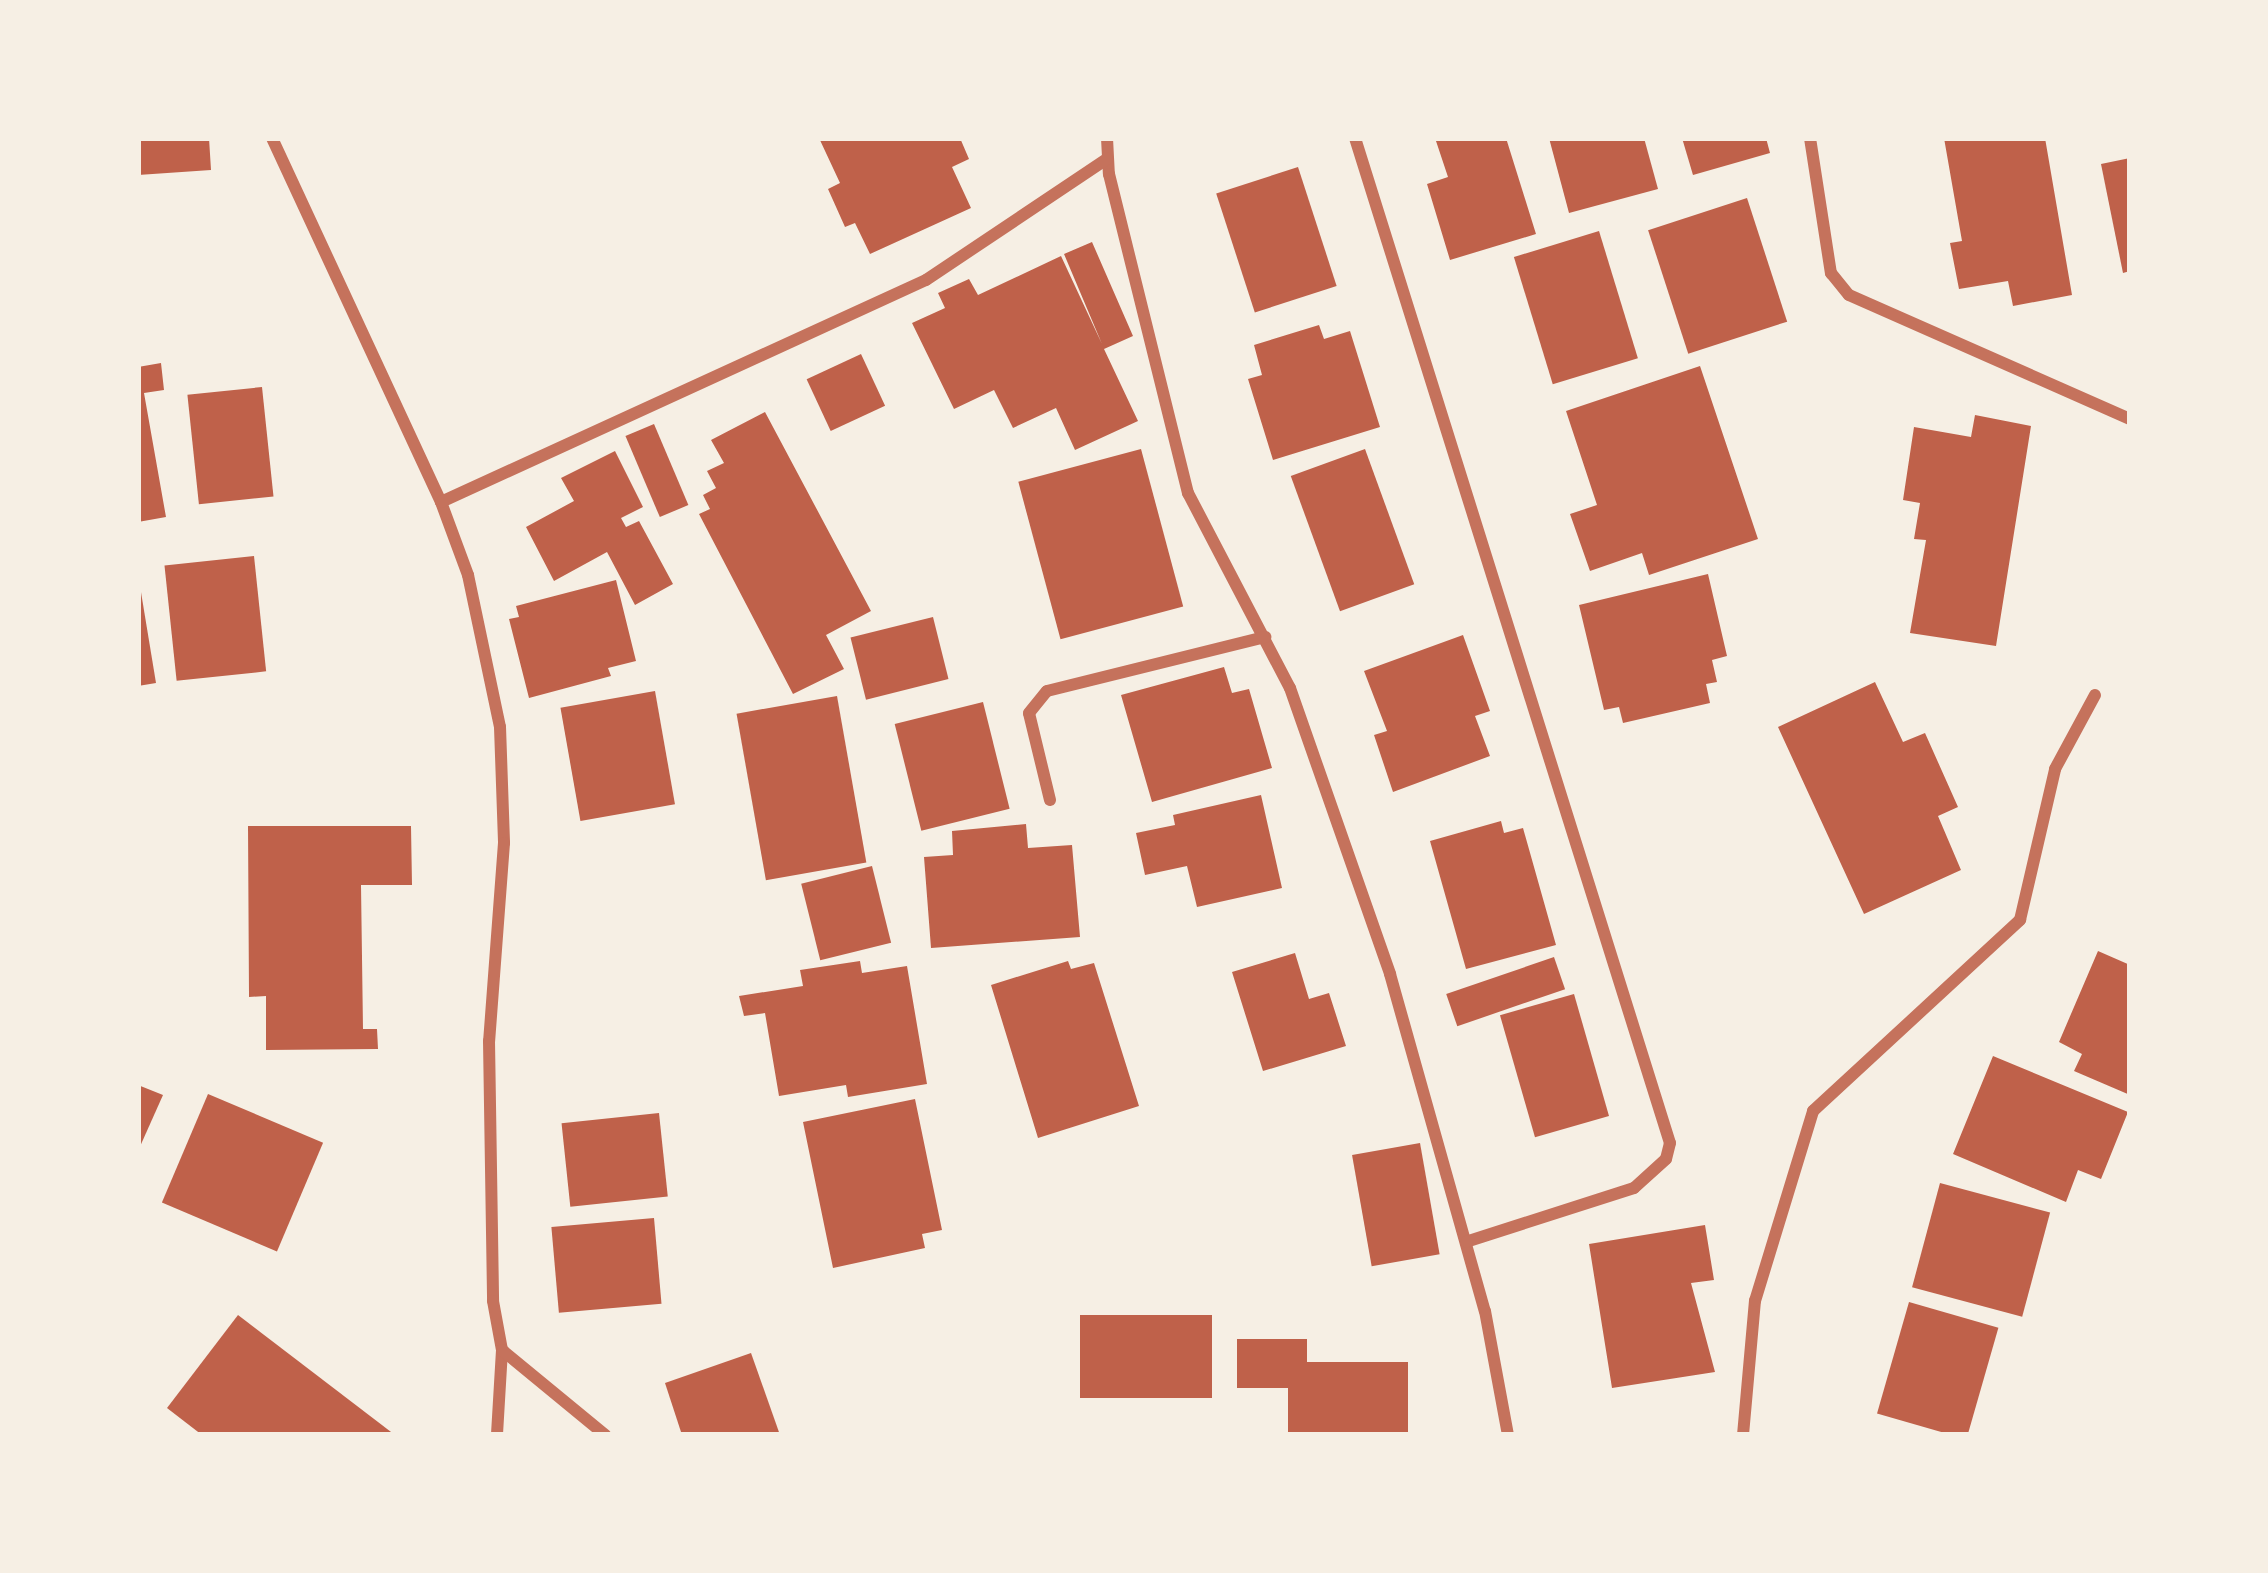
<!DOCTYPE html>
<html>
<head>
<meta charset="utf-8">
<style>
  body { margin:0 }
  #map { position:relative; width:2268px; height:1573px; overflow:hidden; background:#f6efe4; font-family:Jost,sans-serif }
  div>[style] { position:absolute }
  .building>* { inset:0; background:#bf614a; transform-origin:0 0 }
  .minor>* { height:12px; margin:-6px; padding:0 6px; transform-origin:6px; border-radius:6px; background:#c5725c }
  span { translate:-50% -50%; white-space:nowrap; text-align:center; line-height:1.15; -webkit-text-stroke:10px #f6efe4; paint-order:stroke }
  .frame { position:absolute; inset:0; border:141px solid #f6efe4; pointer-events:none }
</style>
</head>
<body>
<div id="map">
  <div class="building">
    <div style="clip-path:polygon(138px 138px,209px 138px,211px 170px,138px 175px)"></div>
    <div style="clip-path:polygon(819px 138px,960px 138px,969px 159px,952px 167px,971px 208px,870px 254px,855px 223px,845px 227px,828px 189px,840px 183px)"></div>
    <div style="clip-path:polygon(1435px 138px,1506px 138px,1536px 234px,1450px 260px,1427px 184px,1448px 177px)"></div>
    <div style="clip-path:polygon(1549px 138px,1644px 138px,1658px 189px,1569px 213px)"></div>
    <div style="clip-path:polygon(1682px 138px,1766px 138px,1770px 153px,1693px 175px)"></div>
    <div style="clip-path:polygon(1944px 138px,2045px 138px,2072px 295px,2013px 306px,2008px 281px,1959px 289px,1950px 243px,1962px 241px)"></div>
    <div style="clip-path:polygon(2130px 158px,2130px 271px,2123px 273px,2101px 164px)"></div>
    <div style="left:1298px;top:167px;width:125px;height:86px;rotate:72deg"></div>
    <div style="left:1747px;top:198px;width:130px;height:104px;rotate:72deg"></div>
    <div style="left:1599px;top:231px;width:133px;height:89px;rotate:73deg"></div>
    <div style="clip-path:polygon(1092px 242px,1133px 336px,1104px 349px,1138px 421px,1075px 450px,1056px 408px,1013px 428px,994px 390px,954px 409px,912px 323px,945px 308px,938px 293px,969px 279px,978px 295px,1061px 256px,1102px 344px,1064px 254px)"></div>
    <div style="clip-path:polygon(1319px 325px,1324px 339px,1350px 331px,1380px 427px,1273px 460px,1248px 379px,1262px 375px,1254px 345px)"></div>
    <div style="left:861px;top:354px;width:57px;height:60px;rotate:65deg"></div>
    <div style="clip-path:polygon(161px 363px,164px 390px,144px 393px,166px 517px,138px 522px,138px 367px)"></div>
    <div style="clip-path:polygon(1700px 366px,1758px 539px,1649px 575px,1642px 553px,1590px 571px,1570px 514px,1597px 505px,1566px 411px)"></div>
    <div style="left:262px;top:387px;width:110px;height:75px;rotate:84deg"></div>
    <div style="clip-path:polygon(765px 412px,871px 611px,826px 635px,844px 669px,793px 694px,699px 514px,710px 509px,703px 495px,716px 488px,707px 471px,724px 463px,711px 440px)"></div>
    <div style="clip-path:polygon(1975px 415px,2031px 426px,1996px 646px,1910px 633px,1926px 540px,1914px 539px,1920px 503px,1903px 500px,1914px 427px,1971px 437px)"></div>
    <div style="left:654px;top:424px;width:88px;height:31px;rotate:67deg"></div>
    <div style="left:1141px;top:449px;width:163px;height:127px;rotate:75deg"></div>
    <div style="left:1365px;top:449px;width:144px;height:79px;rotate:70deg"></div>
    <div style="clip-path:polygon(615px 451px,643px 507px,621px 518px,626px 527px,639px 521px,673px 584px,635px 605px,607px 552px,554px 581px,526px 527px,574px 501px,561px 478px)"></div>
    <div style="left:254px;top:556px;width:116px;height:90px;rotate:84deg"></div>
    <div style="clip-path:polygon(138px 574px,156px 683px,138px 686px)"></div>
    <div style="clip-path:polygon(1708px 574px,1727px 656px,1712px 660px,1717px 682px,1706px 684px,1710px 703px,1623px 723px,1619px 707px,1604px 710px,1579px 605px)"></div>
    <div style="clip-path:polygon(616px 580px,636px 661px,608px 668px,611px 676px,529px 698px,509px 619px,519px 617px,516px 606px)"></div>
    <div style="left:933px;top:617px;width:64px;height:85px;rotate:76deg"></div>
    <div style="clip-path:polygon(1463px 635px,1490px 711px,1475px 716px,1490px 756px,1393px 792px,1374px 735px,1387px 731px,1364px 671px)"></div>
    <div style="clip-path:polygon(1224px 667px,1232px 693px,1249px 689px,1272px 768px,1152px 802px,1121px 695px)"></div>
    <div style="clip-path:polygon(1875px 682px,1903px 742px,1925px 733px,1958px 807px,1938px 816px,1961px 870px,1864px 914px,1778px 727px)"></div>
    <div style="left:655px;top:691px;width:115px;height:96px;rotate:80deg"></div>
    <div style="left:837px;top:696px;width:169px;height:102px;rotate:80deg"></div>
    <div style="left:983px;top:702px;width:110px;height:91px;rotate:76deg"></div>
    <div style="clip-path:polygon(1261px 795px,1282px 888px,1197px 907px,1187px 866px,1145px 875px,1136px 833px,1175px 825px,1173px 815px)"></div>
    <div style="clip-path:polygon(1501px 821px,1504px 833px,1523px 828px,1556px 945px,1466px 969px,1430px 841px)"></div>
    <div style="clip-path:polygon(1026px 824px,1028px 848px,1072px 845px,1080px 937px,931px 948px,924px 857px,953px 855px,952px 831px)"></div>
    <div style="clip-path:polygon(248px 826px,411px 826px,412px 885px,361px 885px,363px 1029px,377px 1029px,378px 1049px,266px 1050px,266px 996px,249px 997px)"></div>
    <div style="left:872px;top:866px;width:79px;height:73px;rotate:76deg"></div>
    <div style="clip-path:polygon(2098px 951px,2130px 965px,2130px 1095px,2074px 1071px,2082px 1054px,2059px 1042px)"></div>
    <div style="clip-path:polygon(1295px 953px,1309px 999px,1329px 993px,1346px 1046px,1263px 1071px,1232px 972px)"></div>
    <div style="left:1554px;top:957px;width:34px;height:114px;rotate:71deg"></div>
    <div style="clip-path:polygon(860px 961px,862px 973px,907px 966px,927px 1084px,848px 1097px,846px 1085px,779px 1096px,765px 1013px,744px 1016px,739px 996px,803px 986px,800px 970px)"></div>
    <div style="clip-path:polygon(1068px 961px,1071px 969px,1094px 963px,1139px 1106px,1038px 1138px,991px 985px)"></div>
    <div style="left:1574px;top:994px;width:127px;height:77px;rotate:74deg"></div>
    <div style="clip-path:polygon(1993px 1056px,2128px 1112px,2101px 1179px,2078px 1170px,2066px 1202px,1953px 1154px)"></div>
    <div style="clip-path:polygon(138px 1085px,163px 1095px,138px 1151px)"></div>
    <div style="left:208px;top:1094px;width:125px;height:118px;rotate:23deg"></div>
    <div style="clip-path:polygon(915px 1099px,942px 1230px,922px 1234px,925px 1248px,833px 1268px,803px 1122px)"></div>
    <div style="left:659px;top:1113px;width:84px;height:98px;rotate:84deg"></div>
    <div style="left:1420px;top:1143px;width:113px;height:69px;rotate:80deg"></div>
    <div style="left:1940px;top:1183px;width:114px;height:108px;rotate:15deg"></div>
    <div style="left:654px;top:1218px;width:86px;height:103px;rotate:85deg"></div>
    <div style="clip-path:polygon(1705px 1225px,1714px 1280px,1691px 1283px,1715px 1372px,1612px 1388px,1589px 1244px)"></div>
    <div style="left:1909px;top:1302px;width:93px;height:116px;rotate:16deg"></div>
    <div style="clip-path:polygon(238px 1315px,395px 1435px,202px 1435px,167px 1408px)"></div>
    <div style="left:1080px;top:1315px;width:132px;height:83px"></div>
    <div style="clip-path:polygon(1237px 1339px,1307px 1339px,1307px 1362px,1408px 1362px,1408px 1435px,1288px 1435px,1288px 1388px,1237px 1388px)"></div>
    <div style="clip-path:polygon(751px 1353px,780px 1435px,682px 1435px,665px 1383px)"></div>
  </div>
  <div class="minor">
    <div style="left:272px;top:138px;width:401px;rotate:65.1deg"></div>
    <div style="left:441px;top:502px;width:78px;rotate:69.7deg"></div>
    <div style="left:468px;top:575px;width:155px;rotate:78.1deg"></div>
    <div style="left:500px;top:727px;width:116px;rotate:88deg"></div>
    <div style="left:504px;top:843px;width:199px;rotate:94.3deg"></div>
    <div style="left:489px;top:1041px;width:260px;rotate:89.1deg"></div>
    <div style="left:493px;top:1301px;width:50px;rotate:79.6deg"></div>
    <div style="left:502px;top:1350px;width:85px;rotate:93.4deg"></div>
    <div style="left:1107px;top:138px;width:36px;rotate:87deg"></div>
    <div style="left:1109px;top:174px;width:329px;rotate:76.1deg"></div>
    <div style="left:1188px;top:493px;width:220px;rotate:62.4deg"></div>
    <div style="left:1290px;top:688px;width:303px;rotate:70.7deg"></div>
    <div style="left:1390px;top:974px;width:350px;rotate:74.3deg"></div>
    <div style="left:1485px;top:1311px;width:126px;rotate:79.5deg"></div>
    <div style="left:1355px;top:138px;width:1053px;rotate:72.6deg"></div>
    <div style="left:1670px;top:1143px;width:16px;rotate:104deg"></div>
    <div style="left:1666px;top:1159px;width:43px;rotate:137.8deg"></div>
    <div style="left:1634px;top:1188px;width:176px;rotate:162.2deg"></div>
    <div style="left:1810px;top:138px;width:137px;rotate:81.2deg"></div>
    <div style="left:1831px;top:273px;width:28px;rotate:51deg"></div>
    <div style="left:1849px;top:295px;width:307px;rotate:23.8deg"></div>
    <div style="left:441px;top:502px;width:533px;rotate:-24.6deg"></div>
    <div style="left:926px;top:280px;width:218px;rotate:-33.8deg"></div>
    <div style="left:1050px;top:800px;width:89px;rotate:-103.6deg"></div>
    <div style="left:1029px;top:713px;width:28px;rotate:-51deg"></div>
    <div style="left:1047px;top:691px;width:225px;rotate:-13.9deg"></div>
    <div style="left:502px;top:1350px;width:134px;rotate:39.5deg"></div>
    <div style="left:1743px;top:1435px;width:135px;rotate:-84.9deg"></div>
    <div style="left:1755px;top:1301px;width:199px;rotate:-73deg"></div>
    <div style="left:1813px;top:1111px;width:282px;rotate:-42.7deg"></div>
    <div style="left:2020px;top:920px;width:155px;rotate:-76.9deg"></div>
    <div style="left:2055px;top:769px;width:84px;rotate:-61.6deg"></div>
  </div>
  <div class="frame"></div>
</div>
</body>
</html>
